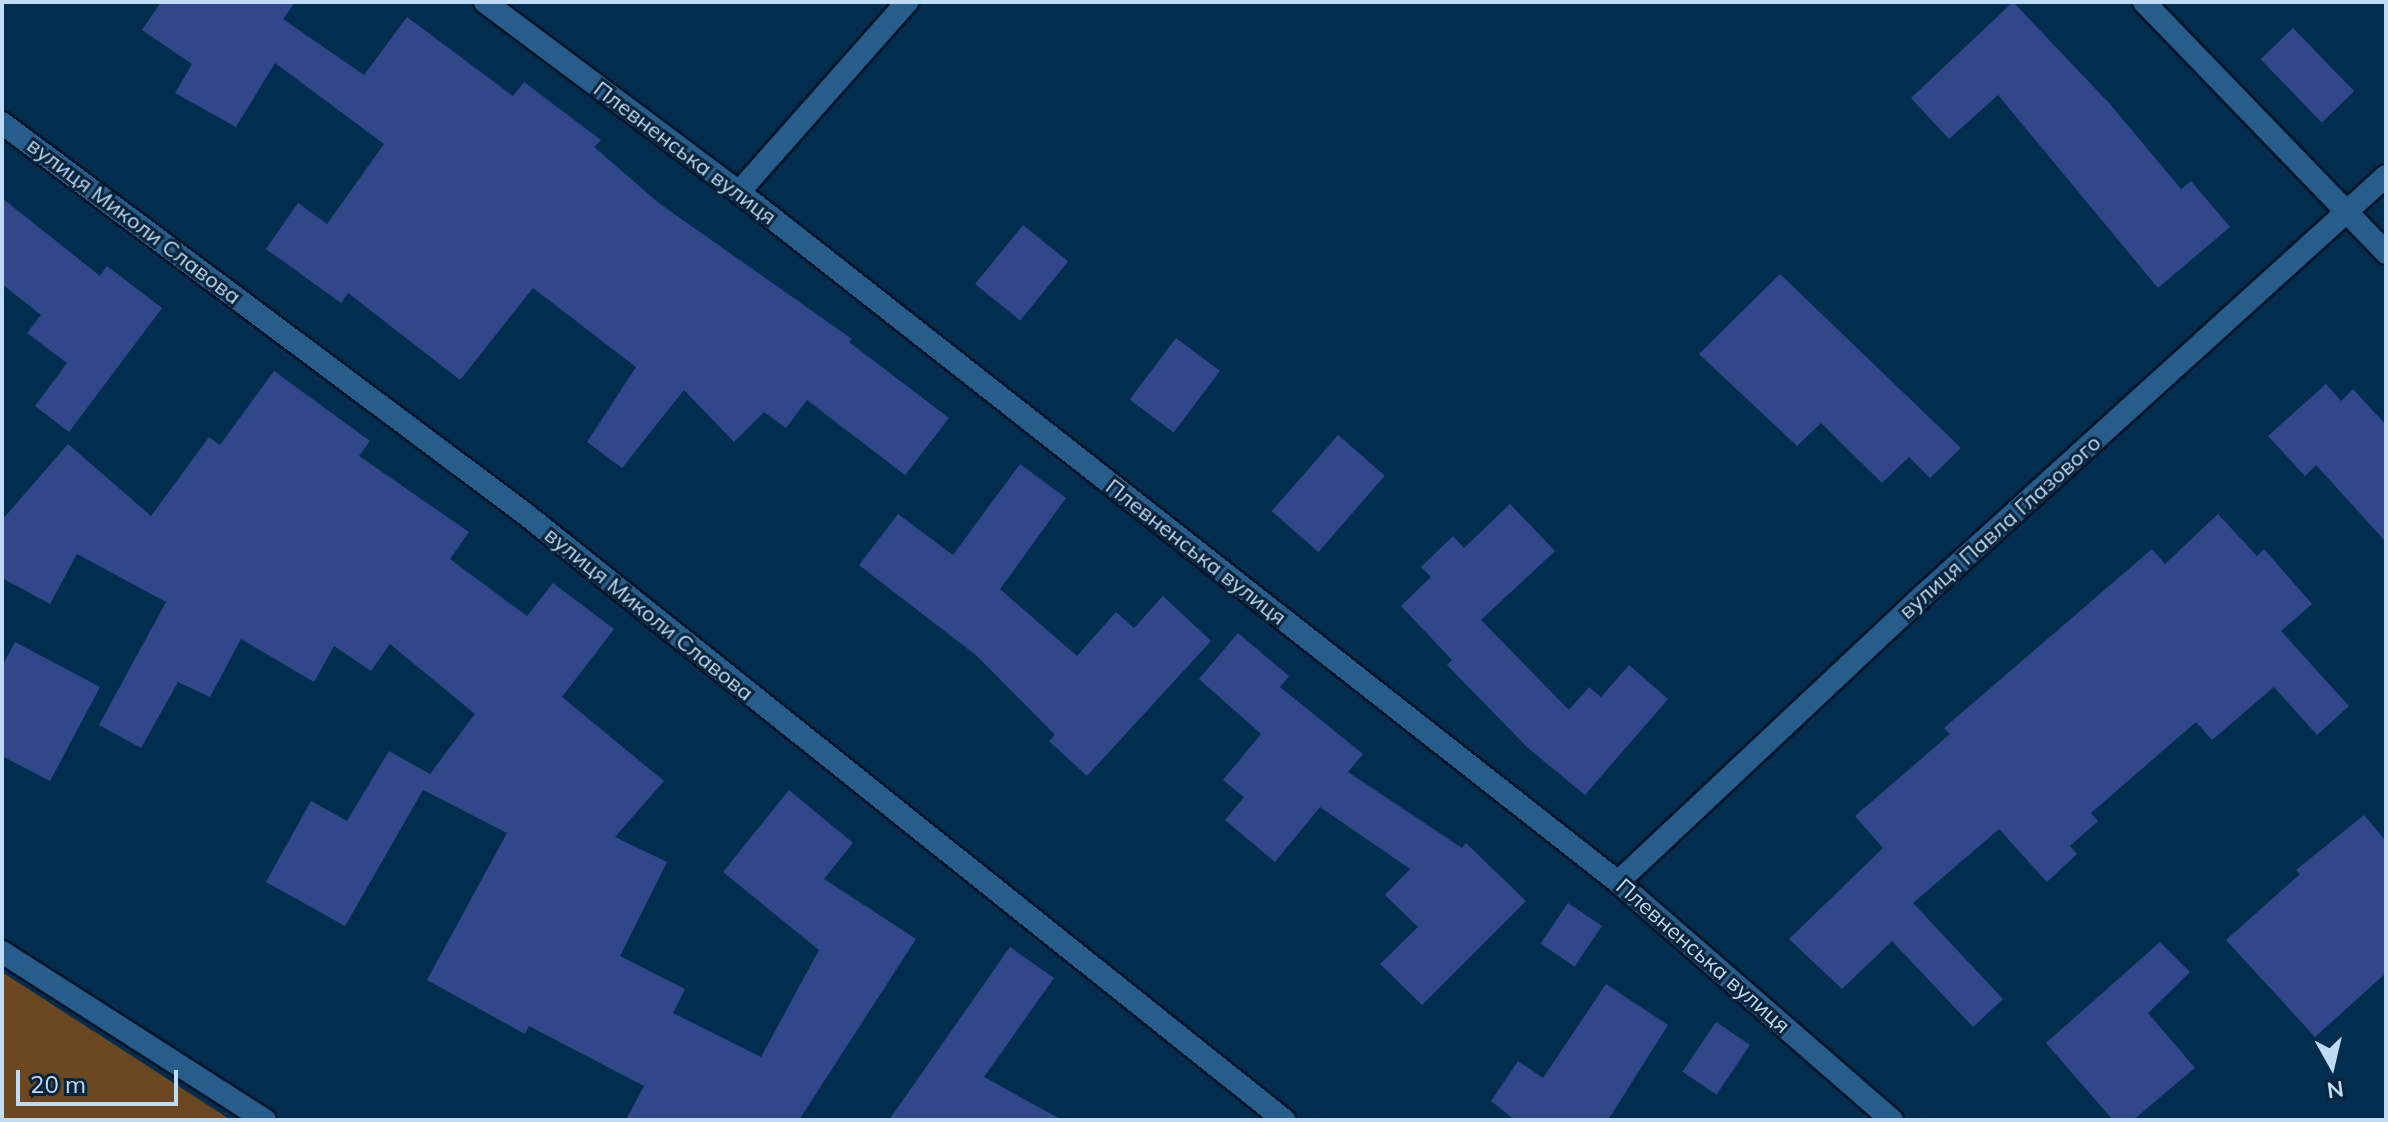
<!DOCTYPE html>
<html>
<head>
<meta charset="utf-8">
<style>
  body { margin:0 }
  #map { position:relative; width:2388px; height:1122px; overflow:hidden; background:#012e4e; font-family:Mulish,sans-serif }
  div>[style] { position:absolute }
  .green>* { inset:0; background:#6b4821 }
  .building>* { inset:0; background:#30488a; transform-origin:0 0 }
  .roads { filter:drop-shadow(2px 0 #00152b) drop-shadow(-2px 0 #00152b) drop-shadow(0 2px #00152b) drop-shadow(0 -2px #00152b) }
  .minor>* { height:22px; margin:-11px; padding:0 11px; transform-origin:11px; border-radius:11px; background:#275d8a }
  span { translate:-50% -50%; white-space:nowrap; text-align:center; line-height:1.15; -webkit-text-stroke:6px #07243b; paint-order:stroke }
  .street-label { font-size:22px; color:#bfdbf5 }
  .frame { position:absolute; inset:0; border:4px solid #bfdbf5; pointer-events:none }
  .north { position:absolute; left:2292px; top:1026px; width:80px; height:80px; -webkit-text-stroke:6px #07243b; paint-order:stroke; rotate:172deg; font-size:22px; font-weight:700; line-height:32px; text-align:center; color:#bfdbf5 }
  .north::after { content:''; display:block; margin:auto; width:28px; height:36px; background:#bfdbf5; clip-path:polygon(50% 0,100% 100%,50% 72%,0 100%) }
  .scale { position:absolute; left:16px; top:1070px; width:162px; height:36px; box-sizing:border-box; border:4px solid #bfdbf5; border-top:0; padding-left:10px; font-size:24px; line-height:28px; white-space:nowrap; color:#bfdbf5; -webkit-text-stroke:6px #07243b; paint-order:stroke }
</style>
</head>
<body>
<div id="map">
  <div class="green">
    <div style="clip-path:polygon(2px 972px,231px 1120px,2px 1120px)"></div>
  </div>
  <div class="building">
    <div style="clip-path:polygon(161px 2px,295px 2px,283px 19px,364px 75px,407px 17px,513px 96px,524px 82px,601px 140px,594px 147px,660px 204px,852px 339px,849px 342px,949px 418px,905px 475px,807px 400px,786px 428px,764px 412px,734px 442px,684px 390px,622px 468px,587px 442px,636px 367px,533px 288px,460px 380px,348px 293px,341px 303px,266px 249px,298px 203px,327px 224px,384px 144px,275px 63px,236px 127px,175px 93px,192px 64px,142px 30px)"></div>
    <div style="clip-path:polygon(2013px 2px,2109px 103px,2181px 189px,2191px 181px,2230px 227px,2158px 288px,1998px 95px,1949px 139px,1911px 98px)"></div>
    <div style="left:2293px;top:28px;width:88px;height:45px;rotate:46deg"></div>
    <div style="clip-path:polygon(2px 198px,100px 276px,107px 266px,162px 308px,69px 432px,35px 406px,67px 363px,27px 333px,41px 315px,2px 284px)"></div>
    <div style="left:1023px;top:225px;width:58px;height:76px;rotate:39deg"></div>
    <div style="clip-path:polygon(1780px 274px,1961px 448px,1930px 478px,1909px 457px,1882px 483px,1821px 423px,1797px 446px,1699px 354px)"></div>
    <div style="left:1176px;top:338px;width:55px;height:77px;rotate:37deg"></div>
    <div style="clip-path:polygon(274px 371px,370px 441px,359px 456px,469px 532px,450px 559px,527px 616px,553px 583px,614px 629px,562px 697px,664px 781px,615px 837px,667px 862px,620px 956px,685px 989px,673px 1013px,761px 1057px,819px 950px,723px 872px,789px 790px,853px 843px,824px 879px,916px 939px,799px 1120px,626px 1120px,644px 1086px,529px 1026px,525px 1034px,427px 980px,507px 833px,423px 790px,345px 926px,266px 882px,311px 801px,347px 821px,389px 751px,430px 774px,475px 714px,390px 644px,371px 671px,334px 646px,314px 682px,241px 639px,210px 697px,178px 682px,141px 748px,99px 725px,166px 602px,77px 554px,50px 604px,2px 578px,2px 520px,68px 444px,151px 516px,209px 437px,220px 445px)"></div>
    <div style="clip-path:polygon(2326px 384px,2341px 401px,2353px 389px,2386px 425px,2386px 542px,2316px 465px,2305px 476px,2268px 436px)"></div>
    <div style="left:1338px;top:435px;width:62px;height:101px;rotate:41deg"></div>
    <div style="clip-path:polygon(1020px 464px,1066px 498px,1000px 589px,1077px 656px,1116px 612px,1134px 628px,1163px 596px,1211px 641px,1087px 776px,1049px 741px,1055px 735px,977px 656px,859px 565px,898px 514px,953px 555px)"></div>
    <div style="clip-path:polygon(1510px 504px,1555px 551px,1481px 620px,1569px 710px,1589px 687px,1601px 697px,1629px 665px,1668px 699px,1585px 795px,1528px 748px,1447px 665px,1452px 660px,1401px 606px,1431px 577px,1421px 567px,1453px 536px,1464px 548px)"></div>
    <div style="clip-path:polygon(2218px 514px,2257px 556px,2264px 549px,2312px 604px,2281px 631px,2349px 706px,2317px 735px,2274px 687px,2212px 740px,2196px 722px,2091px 813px,2098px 821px,2070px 846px,2077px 854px,2047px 882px,1999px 829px,1913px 903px,2003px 999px,1973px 1027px,1892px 941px,1842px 989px,1789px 939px,1883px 848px,1855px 816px,1950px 734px,1944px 728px,2152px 549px,2165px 564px)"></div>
    <div style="clip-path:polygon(1238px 633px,1289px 676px,1280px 687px,1363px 754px,1348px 772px,1462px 848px,1466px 843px,1526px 901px,1422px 1005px,1380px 964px,1418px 927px,1385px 895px,1410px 869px,1320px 807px,1275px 862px,1225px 820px,1244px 797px,1223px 780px,1261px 734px,1199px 679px)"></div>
    <div style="clip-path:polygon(15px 642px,100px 687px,50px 781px,2px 756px,2px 666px)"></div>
    <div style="clip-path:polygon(2364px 815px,2386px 841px,2386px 973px,2315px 1037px,2226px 940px,2300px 874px,2296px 870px)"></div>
    <div style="left:1568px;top:903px;width:41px;height:49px;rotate:34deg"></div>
    <div style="clip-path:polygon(2160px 942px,2190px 972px,2148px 1013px,2195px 1068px,2133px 1120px,2113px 1120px,2046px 1043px)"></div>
    <div style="clip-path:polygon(1010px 947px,1054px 978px,984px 1077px,1062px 1120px,889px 1120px)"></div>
    <div style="clip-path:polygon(1606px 984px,1668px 1025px,1608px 1120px,1515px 1120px,1491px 1101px,1518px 1061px,1543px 1078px)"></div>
    <div style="left:1716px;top:1022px;width:41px;height:60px;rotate:34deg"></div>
  </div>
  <div class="roads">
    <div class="minor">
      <div style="left:485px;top:2px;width:317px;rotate:36.8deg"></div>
      <div style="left:739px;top:192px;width:1117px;rotate:38.13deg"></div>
      <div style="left:1618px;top:882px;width:363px;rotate:41deg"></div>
      <div style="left:2144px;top:2px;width:349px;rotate:46deg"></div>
      <div style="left:2px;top:123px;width:652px;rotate:36.76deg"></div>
      <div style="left:524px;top:513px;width:973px;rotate:38.61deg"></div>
      <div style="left:739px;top:192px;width:254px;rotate:-48.5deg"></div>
      <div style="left:1618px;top:882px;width:422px;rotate:-43.2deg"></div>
      <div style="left:1926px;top:593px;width:621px;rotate:-42.19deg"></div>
      <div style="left:2px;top:952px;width:312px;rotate:32.6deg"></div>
    </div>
  </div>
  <div class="street-label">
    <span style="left:685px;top:153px;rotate:37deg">Плевненська вулиця</span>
    <span style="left:134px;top:221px;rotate:37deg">вулиця Миколи Славова</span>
    <span style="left:2000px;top:527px;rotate:-42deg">вулиця Павла Глазового</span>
    <span style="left:1196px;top:552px;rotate:38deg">Плевненська вулиця</span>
    <span style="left:649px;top:614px;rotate:39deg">вулиця Миколи Славова</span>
    <span style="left:1703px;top:956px;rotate:41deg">Плевненська вулиця</span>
  </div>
  <div class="frame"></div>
  <div class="north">N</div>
  <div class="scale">20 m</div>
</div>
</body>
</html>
